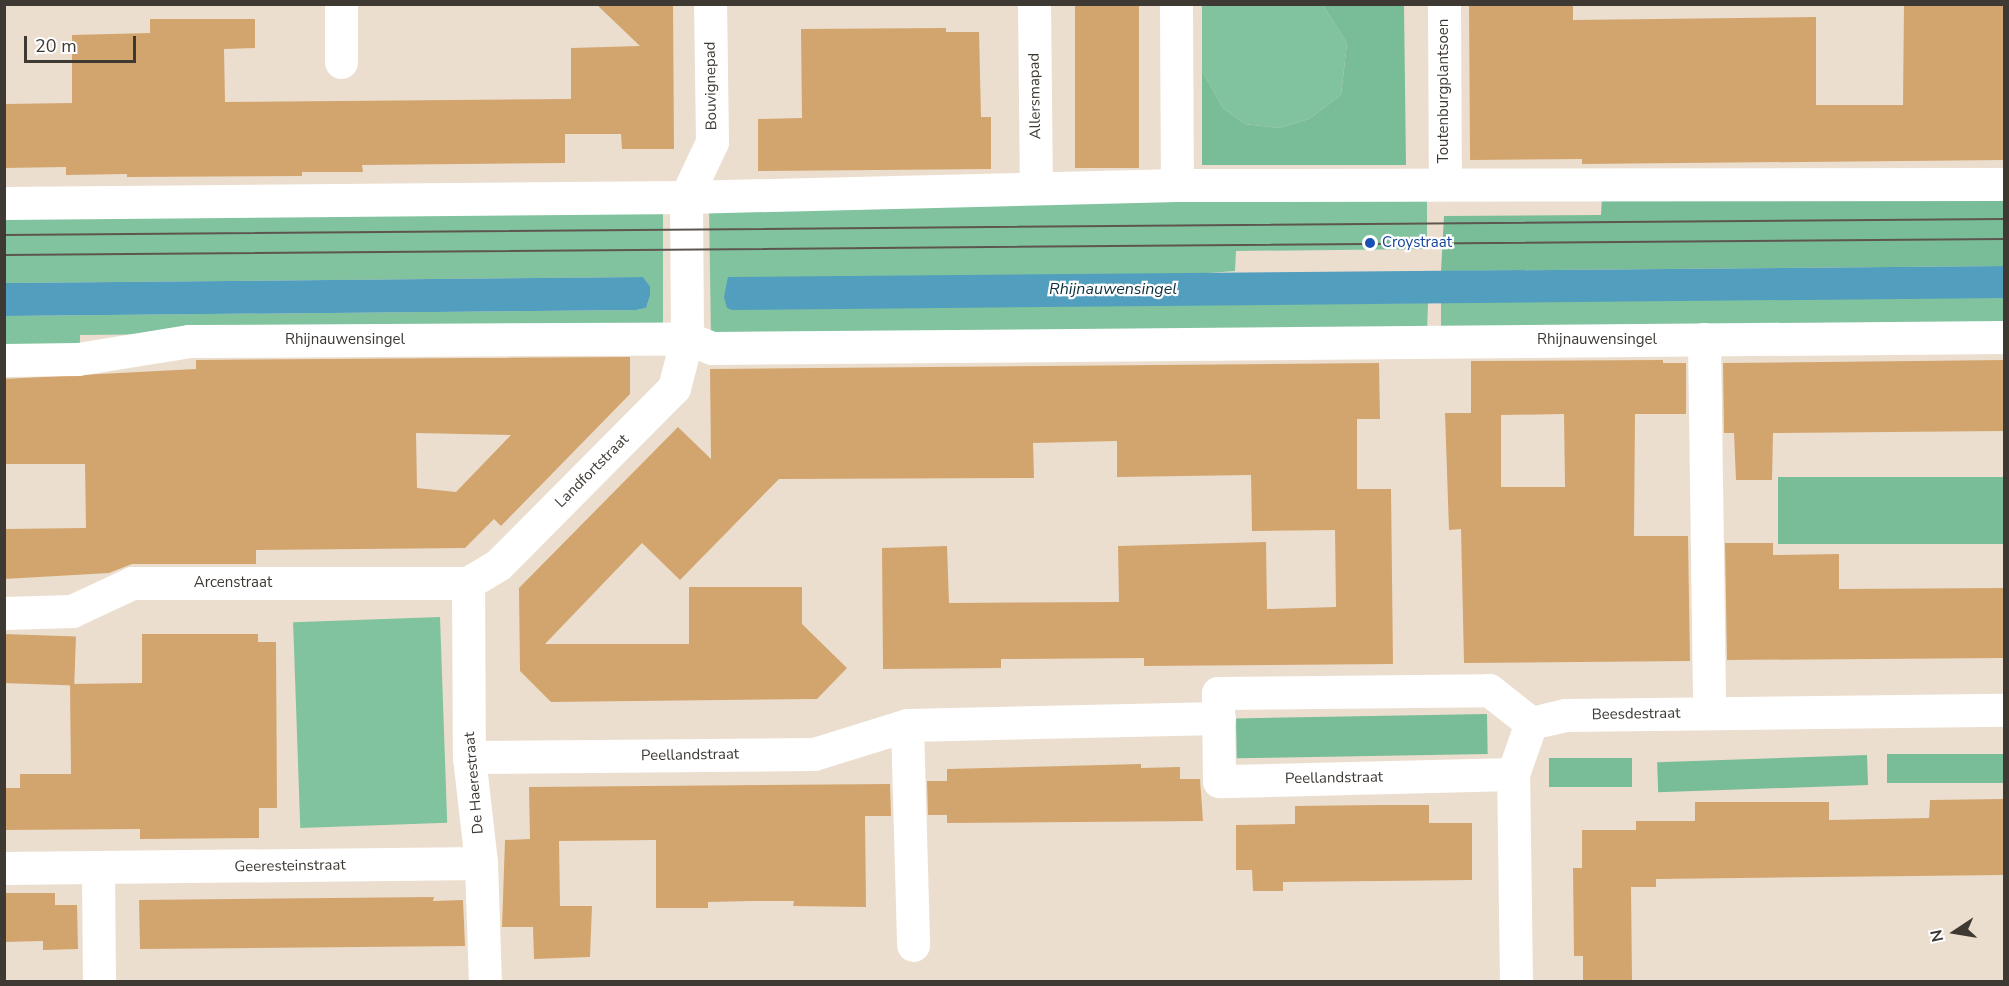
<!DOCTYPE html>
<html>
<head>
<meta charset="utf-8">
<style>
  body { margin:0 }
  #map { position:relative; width:2009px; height:986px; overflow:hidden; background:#ecdece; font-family:"Nunito Sans",sans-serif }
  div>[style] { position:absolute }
  .green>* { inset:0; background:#81c39e; transform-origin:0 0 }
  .forest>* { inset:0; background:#79bd98; transform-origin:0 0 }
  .water>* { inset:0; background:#519ebe }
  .building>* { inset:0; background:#d2a56e; transform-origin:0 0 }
  .street>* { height:33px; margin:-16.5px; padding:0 16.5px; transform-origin:16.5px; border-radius:16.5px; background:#fff }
  .tram>* { height:1.5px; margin:-0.75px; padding:0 0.75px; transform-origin:0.75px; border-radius:0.75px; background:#5d564f }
  .dots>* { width:16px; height:16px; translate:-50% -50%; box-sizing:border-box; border:3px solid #fff; border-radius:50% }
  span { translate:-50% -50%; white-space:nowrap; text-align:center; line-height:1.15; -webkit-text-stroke:4.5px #fff; paint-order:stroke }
  .street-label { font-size:15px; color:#3e3933 }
  .transit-label { font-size:15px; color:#164399 }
  .left { translate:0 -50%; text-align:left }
  .water-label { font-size:16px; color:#0c313f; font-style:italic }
  .frame { position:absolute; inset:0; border:6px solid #3e3933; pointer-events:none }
  .north { position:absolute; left:1925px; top:902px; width:60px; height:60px; -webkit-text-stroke:4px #fff; paint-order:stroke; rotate:258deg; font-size:16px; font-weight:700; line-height:24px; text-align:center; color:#3e3933 }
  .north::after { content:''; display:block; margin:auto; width:21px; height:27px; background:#3e3933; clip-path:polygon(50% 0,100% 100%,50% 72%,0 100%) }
  .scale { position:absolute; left:24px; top:36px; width:112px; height:27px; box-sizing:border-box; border:3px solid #3e3933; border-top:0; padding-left:8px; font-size:18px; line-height:21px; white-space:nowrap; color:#3e3933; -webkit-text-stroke:4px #fff; paint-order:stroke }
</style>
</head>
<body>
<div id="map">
  <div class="green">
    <div style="clip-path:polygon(1202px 5px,1323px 5px,1347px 43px,1341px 95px,1309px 119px,1279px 128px,1245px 124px,1223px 108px,1202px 71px)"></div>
    <div style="clip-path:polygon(1427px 197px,1427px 249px,1236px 251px,1235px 271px,727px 308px,1428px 303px,1427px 332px,711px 338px,709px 206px)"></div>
    <div style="clip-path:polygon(663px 205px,663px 329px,80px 335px,80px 349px,5px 349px,4px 316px,636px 310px,646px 308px,650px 296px,650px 286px,643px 277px,5px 283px,5px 210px)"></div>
    <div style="left:2004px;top:298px;width:31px;height:563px;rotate:90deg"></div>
    <div style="left:440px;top:617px;width:206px;height:147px;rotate:88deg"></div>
  </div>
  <div class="forest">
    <div style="clip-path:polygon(1323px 5px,1404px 5px,1406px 165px,1202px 165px,1202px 71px,1223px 108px,1245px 124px,1279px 128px,1309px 119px,1341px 95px,1347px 43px)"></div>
    <div style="clip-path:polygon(2004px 194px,2004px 266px,1441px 271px,1444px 216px,1601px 215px,1602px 196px)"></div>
    <div style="left:2004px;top:477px;width:67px;height:226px;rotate:90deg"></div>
    <div style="left:1487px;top:714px;width:40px;height:251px;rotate:89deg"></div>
    <div style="left:2004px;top:754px;width:29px;height:117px;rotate:90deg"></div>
    <div style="left:1867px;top:755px;width:30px;height:210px;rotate:88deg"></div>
    <div style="left:1632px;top:758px;width:29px;height:83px;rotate:90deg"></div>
  </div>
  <div class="water">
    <div style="clip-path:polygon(2004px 266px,2004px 298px,732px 310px,727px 308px,724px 297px,728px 277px)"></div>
    <div style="clip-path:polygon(643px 277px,650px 286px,650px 296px,646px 308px,636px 310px,5px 316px,5px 283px)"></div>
  </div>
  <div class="building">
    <div style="clip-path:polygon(596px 4px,673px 4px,674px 149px,622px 149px,621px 134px,565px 134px,565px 163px,362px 165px,363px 172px,302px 172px,302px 176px,127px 177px,127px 174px,66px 175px,66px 167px,4px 168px,4px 104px,72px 103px,72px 35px,150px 33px,150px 19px,255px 19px,255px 48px,224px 49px,225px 102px,571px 99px,571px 48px,640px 46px)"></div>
    <div style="left:1075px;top:4px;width:64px;height:164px"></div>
    <div style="clip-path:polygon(1469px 4px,1573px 6px,1573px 20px,1816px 17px,1816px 105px,1903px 105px,1904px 4px,2004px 4px,2004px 160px,1582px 164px,1582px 159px,1470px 160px)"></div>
    <div style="clip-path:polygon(946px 28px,946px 32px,979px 32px,981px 117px,991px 117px,991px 169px,758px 171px,758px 119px,802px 118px,801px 29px)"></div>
    <div style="clip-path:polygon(evenodd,630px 357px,630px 394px,501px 526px,494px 519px,465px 548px,256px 550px,256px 564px,132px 564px,109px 573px,4px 579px,4px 529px,86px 528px,85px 464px,4px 464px,4px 379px,196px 369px,196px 360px,630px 357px,416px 433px,511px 435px,456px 492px,417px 488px,416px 433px)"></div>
    <div style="clip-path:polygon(evenodd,1663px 360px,1663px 363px,1686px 363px,1686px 414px,1635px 414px,1634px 536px,1688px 536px,1690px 661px,1464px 663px,1461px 529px,1449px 530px,1445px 413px,1471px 413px,1471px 361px,1663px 360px,1564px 414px,1565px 487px,1501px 487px,1501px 415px,1564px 414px)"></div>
    <div style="clip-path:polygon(2004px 360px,2004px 431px,1773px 433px,1772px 480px,1736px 480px,1734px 433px,1724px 433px,1723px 363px)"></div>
    <div style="clip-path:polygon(1379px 363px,1380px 419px,1357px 419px,1357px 489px,1391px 489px,1393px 664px,1144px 666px,1144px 658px,1001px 659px,1001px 668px,883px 669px,882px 548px,947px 546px,949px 603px,1119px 602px,1118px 546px,1266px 542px,1267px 609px,1336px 607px,1335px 530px,1252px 531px,1251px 475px,1117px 477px,1117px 441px,1033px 443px,1034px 478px,779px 479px,680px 580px,642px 543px,545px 644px,689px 644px,689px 587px,802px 587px,802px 624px,847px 668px,817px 699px,551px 702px,520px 671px,519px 588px,678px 427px,711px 459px,710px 369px)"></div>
    <div style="clip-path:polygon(1725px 543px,1773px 543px,1773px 555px,1839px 554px,1839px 589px,2004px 588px,2004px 658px,1727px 660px)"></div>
    <div style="left:4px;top:634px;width:72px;height:49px;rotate:2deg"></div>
    <div style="clip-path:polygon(142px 634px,258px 634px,258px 642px,276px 642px,277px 808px,259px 808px,259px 838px,140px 839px,140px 829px,4px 830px,4px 788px,20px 788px,20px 774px,71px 774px,70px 684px,142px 683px)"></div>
    <div style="clip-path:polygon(1141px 764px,1141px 768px,1180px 767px,1180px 779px,1200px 779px,1203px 821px,947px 823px,947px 815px,928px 815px,927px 781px,947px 781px,947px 769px)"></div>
    <div style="clip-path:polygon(890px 784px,891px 816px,865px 816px,866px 907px,793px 906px,794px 901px,751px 901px,708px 902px,708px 908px,656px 908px,656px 840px,559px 841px,560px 906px,592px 906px,590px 957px,534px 959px,533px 927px,502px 927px,505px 840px,530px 839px,529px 787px)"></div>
    <div style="clip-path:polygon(2004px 799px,2004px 875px,1656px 879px,1656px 887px,1631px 887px,1632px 981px,1583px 981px,1583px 956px,1574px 956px,1573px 868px,1582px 868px,1582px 830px,1636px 830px,1636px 821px,1695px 821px,1695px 802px,1829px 802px,1829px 820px,1929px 818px,1930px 800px)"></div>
    <div style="clip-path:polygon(1380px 805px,1429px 805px,1429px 823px,1472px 823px,1472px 880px,1283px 882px,1283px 891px,1253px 891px,1252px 870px,1236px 870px,1236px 825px,1295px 824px,1295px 806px)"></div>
    <div style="clip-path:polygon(4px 893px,55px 893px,55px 905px,77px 905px,78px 949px,43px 950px,43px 941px,4px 942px)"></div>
    <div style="clip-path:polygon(434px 897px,433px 901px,463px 900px,465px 946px,140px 949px,139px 900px)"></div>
  </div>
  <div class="street">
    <div style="left:341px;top:4px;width:58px;rotate:90deg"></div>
    <div style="left:1034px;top:4px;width:183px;rotate:89.4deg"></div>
    <div style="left:1176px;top:4px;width:181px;rotate:89.7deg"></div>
    <div style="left:1444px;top:4px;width:174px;rotate:89.7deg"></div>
    <div style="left:4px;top:203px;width:682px;rotate:-0.5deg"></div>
    <div style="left:686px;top:197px;width:491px;rotate:-1.4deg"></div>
    <div style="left:1177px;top:185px;width:827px;rotate:-0.07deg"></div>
    <div style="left:1704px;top:339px;width:374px;rotate:89.2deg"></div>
    <div style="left:4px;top:360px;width:74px;rotate:-0.8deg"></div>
    <div style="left:78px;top:359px;width:112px;rotate:-9.2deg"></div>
    <div style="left:189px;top:341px;width:498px;rotate:-0.3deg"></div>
    <div style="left:687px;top:338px;width:27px;rotate:22deg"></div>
    <div style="left:712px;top:348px;width:1292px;rotate:-0.49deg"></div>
    <div style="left:468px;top:583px;width:35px;rotate:-31deg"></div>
    <div style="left:498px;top:565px;width:250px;rotate:-45.2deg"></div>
    <div style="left:674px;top:388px;width:52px;rotate:-75.4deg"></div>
    <div style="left:687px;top:338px;width:141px;rotate:-90.4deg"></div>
    <div style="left:686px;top:197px;width:61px;rotate:-64.7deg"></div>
    <div style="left:712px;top:142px;width:138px;rotate:-90.8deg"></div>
    <div style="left:468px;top:583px;width:174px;rotate:89.7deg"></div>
    <div style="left:469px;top:757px;width:107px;rotate:83.5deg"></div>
    <div style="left:481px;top:863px;width:119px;rotate:88.1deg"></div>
    <div style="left:4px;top:613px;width:68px;rotate:-1.7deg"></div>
    <div style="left:72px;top:611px;width:66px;rotate:-25deg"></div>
    <div style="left:132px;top:583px;width:336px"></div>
    <div style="left:907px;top:725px;width:220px;rotate:88.4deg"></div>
    <div style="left:469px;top:757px;width:345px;rotate:-0.5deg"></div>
    <div style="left:814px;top:754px;width:97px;rotate:-17.3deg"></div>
    <div style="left:907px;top:725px;width:312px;rotate:-1.3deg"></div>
    <div style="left:1513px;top:774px;width:294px;rotate:178.6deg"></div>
    <div style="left:1219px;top:781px;width:88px;rotate:-90.7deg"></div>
    <div style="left:1218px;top:693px;width:271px;rotate:-0.6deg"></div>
    <div style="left:1489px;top:690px;width:53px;rotate:38.2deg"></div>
    <div style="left:4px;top:868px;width:477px;rotate:-0.6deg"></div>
    <div style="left:98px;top:870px;width:112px;rotate:89.5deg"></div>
    <div style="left:1516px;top:982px;width:208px;rotate:-90.8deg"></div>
    <div style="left:1513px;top:774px;width:54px;rotate:-70.6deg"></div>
    <div style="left:1531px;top:723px;width:35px;rotate:-13deg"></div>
    <div style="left:1565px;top:715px;width:439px;rotate:-0.7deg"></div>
  </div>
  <div class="tram">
    <div style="left:4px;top:235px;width:2000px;rotate:-0.46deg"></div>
    <div style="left:4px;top:255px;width:2000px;rotate:-0.46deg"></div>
  </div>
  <div class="dots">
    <div style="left:1370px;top:243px;background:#1a4fb4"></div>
  </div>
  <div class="street-label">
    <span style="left:711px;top:86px;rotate:-91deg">Bouvignepad</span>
    <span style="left:1444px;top:91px;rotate:-90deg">Toutenburgplantsoen</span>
    <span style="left:1035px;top:96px;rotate:-91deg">Allersmapad</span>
    <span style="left:345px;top:340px">Rhijnauwensingel</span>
    <span style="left:1597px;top:340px">Rhijnauwensingel</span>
    <span style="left:592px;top:471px;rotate:-45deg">Landfortstraat</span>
    <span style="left:233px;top:583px">Arcenstraat</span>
    <span style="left:1636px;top:714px;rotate:-1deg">Beesdestraat</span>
    <span style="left:690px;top:755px;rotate:-1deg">Peellandstraat</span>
    <span style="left:1334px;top:778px;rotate:-1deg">Peellandstraat</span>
    <span style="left:474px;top:783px;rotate:-95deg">De Haerestraat</span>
    <span style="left:290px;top:866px;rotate:-1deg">Geeresteinstraat</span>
  </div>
  <div class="transit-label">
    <span class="left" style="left:1382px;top:243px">Croystraat</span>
  </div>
  <div class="water-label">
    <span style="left:1113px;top:289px">Rhijnauwensingel</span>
  </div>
  <div class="frame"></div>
  <div class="north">N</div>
  <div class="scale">20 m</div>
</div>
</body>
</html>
